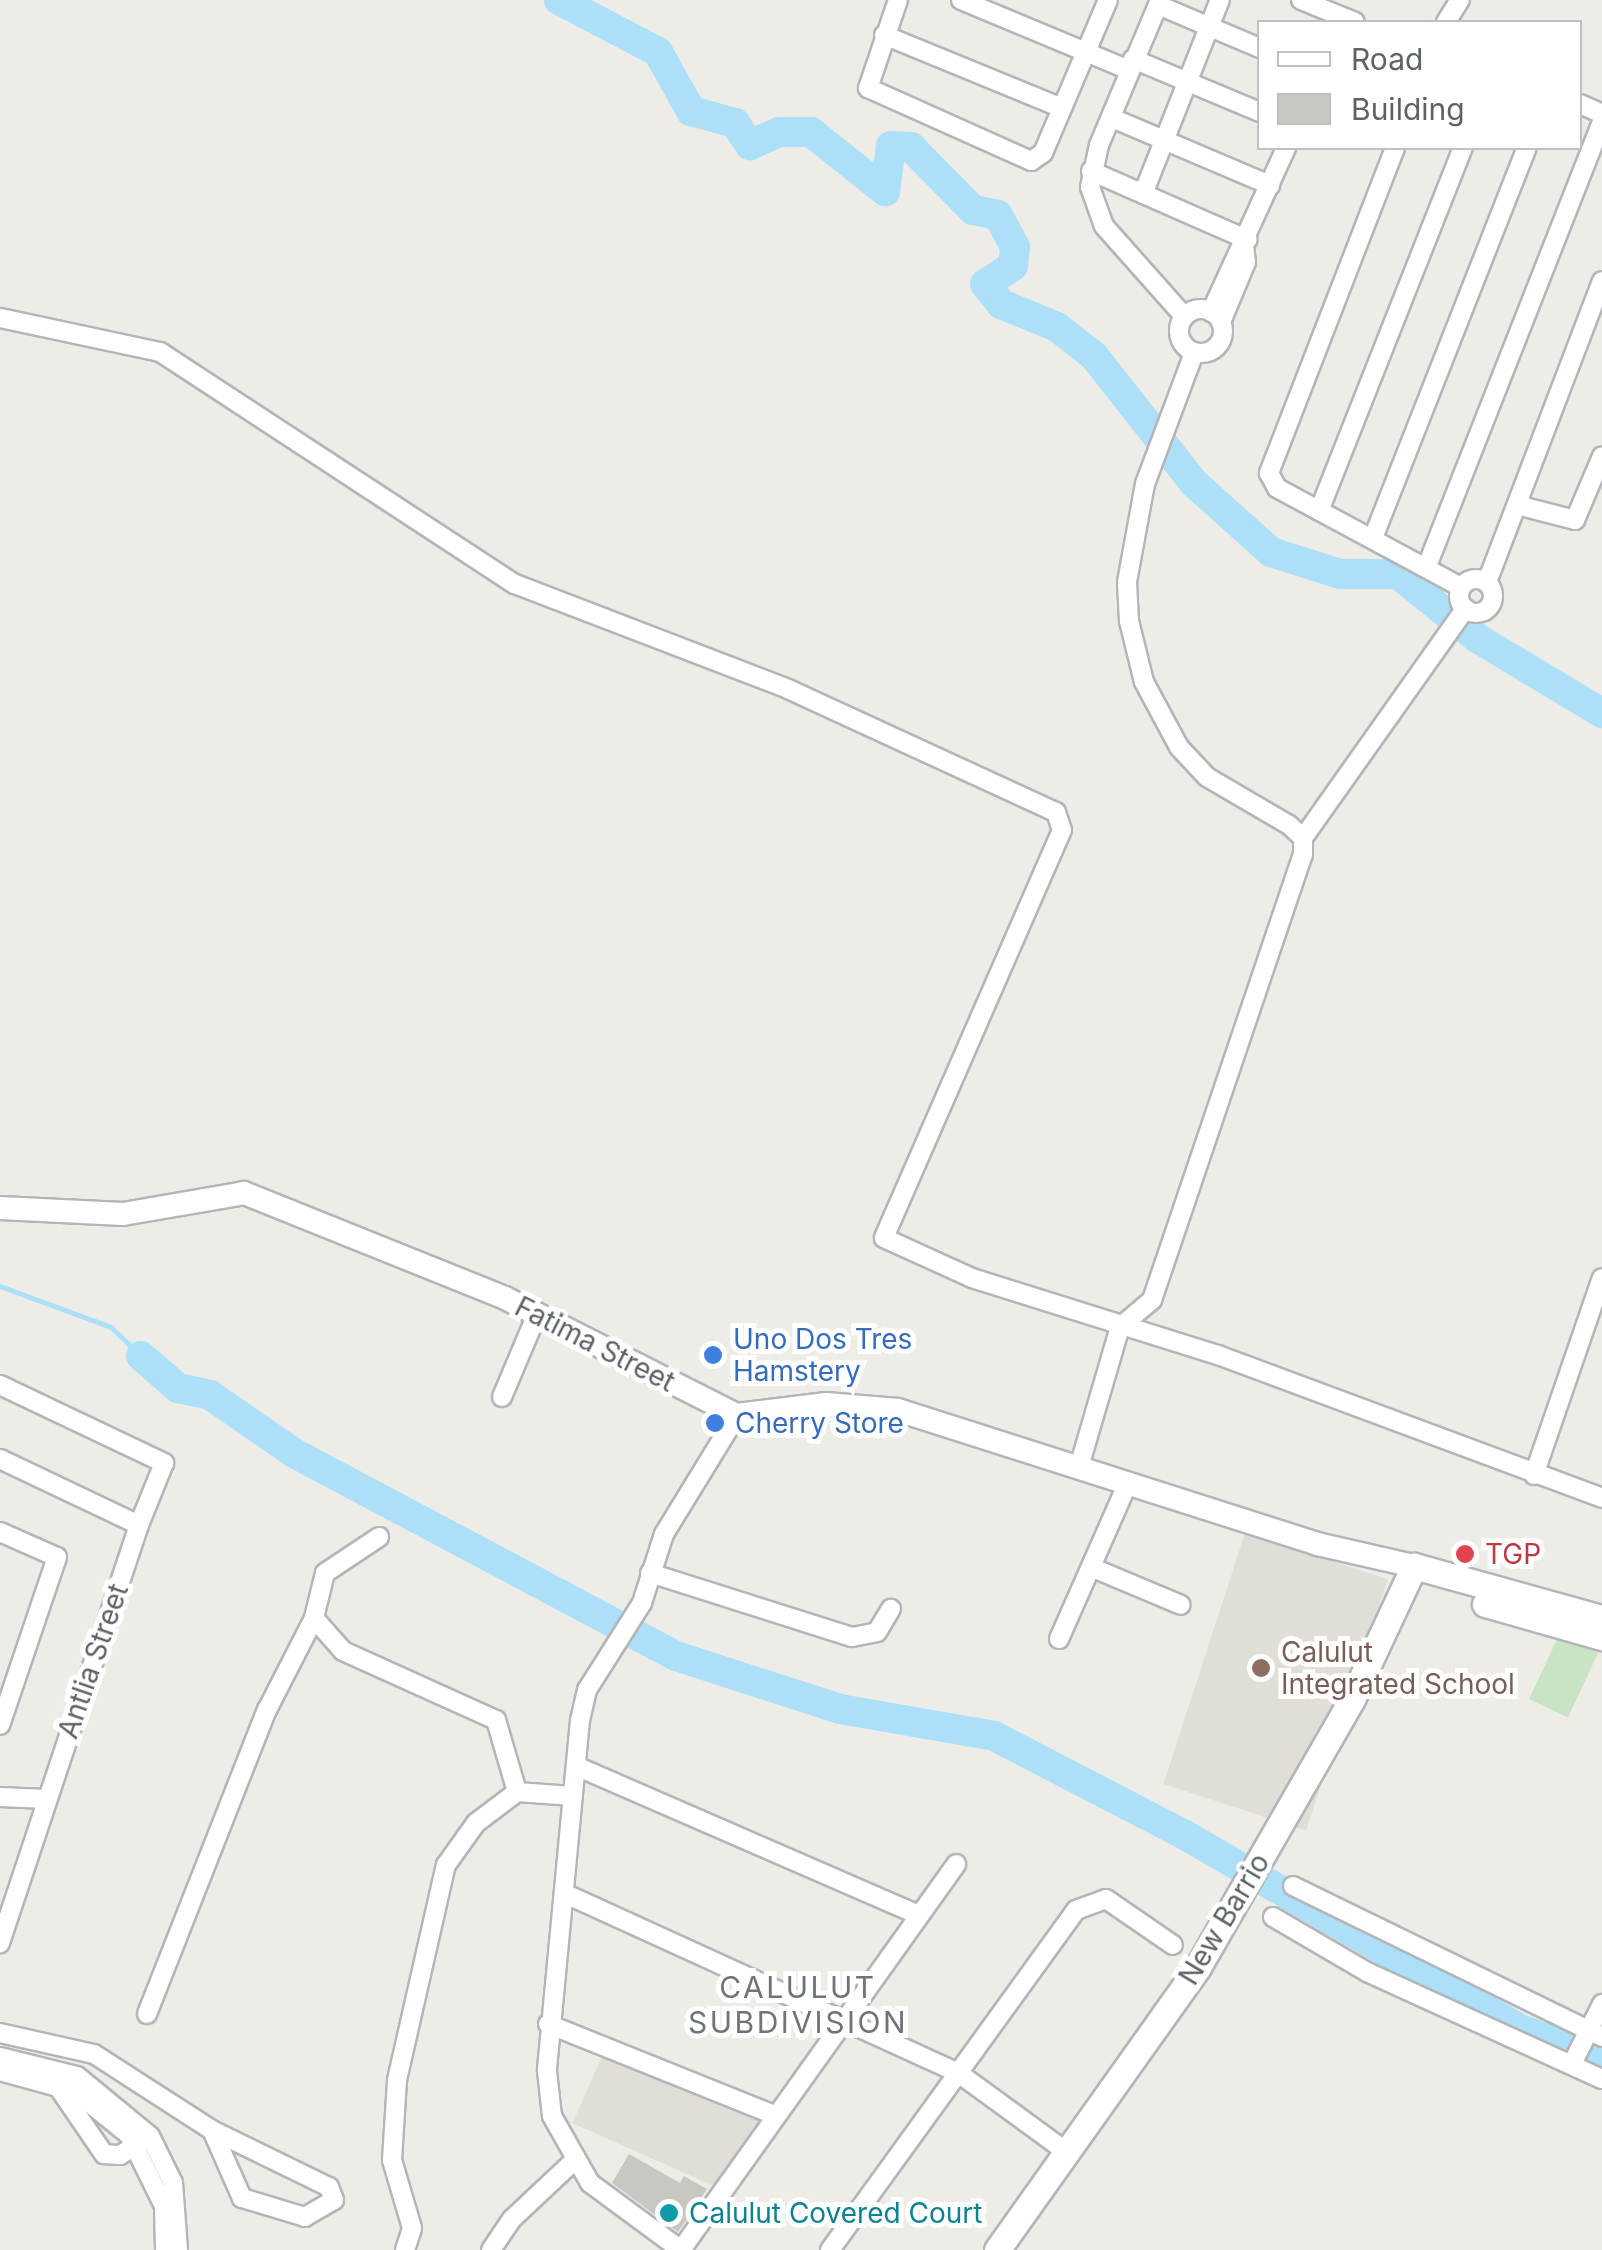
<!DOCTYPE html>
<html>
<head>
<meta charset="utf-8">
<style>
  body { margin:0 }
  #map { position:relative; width:1602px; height:2250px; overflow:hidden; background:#eeece6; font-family:Inter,sans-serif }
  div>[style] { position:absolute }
  .education>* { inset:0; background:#e1ddd7; transform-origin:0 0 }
  .green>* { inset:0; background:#c8e4c4; transform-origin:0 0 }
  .stream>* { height:5px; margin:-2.5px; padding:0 2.5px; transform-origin:2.5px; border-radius:2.5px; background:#ace0f8 }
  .river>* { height:30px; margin:-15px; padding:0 15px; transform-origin:15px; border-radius:15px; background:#ace0f8 }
  .building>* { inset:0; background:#cac7c2 }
  .roads { filter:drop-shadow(2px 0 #b3b6b9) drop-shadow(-2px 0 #b3b6b9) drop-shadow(0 2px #b3b6b9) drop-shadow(0 -2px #b3b6b9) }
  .minor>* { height:18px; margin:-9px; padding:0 9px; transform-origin:9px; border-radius:9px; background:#fff }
  .minor>.ring { margin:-9px; padding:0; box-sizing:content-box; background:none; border:18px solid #fff; border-radius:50% }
  .tertiary>* { height:22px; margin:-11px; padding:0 11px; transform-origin:11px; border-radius:11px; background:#fff }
  .secondary>* { height:25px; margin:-12.5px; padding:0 12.5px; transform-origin:12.5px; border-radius:12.5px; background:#fff }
  .dots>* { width:28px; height:28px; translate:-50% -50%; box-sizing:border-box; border:5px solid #fff; border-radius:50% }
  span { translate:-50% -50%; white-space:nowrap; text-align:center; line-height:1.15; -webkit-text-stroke:10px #fff; paint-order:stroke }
  .shop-label { font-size:28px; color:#366cbe }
  .left { translate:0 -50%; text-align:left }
  .street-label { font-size:28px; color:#5d6265 }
  .health-label { font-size:28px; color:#be3a42 }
  .education-label { font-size:28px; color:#785e54 }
  .culture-label { font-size:28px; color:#0d838f }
  .neighbourhood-label { font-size:30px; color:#6e7477; letter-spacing:2.5px }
  .legend { position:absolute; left:1257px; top:20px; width:325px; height:130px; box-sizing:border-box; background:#fff; border:2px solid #bec0c1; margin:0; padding:12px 18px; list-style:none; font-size:30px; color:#5d6265 }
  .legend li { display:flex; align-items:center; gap:20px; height:50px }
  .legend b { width:50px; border:2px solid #bec0c1 }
</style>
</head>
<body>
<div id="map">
  <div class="education">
    <div style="left:1245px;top:1533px;width:150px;height:264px;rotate:18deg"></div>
    <div style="left:605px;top:2050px;width:169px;height:80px;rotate:24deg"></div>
  </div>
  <div class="green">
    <div style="left:1559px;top:1635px;width:43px;height:71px;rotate:25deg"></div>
  </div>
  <div class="stream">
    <div style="left:0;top:1286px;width:118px;rotate:20.3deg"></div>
    <div style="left:111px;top:1327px;width:42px;rotate:44deg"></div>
  </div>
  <div class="river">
    <div style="left:559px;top:0;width:112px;rotate:27.7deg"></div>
    <div style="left:658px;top:52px;width:68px;rotate:60.8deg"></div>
    <div style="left:691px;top:111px;width:46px;rotate:15.3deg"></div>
    <div style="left:735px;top:123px;width:27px;rotate:56deg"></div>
    <div style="left:750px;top:145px;width:32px;rotate:-24deg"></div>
    <div style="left:779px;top:132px;width:32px"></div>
    <div style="left:811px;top:132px;width:95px;rotate:38.6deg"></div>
    <div style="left:885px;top:191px;width:45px;rotate:-82.4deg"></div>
    <div style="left:891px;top:146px;width:20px;rotate:3deg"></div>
    <div style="left:911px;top:147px;width:88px;rotate:45.5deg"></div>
    <div style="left:973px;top:210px;width:25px;rotate:11deg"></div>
    <div style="left:998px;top:215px;width:36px;rotate:62deg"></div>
    <div style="left:1015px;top:247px;width:19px;rotate:96deg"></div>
    <div style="left:1013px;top:266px;width:33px;rotate:147deg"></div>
    <div style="left:985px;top:284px;width:26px;rotate:51deg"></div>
    <div style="left:1001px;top:304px;width:61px;rotate:22.3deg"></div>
    <div style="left:1057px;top:327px;width:47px;rotate:38.1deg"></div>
    <div style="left:1094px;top:356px;width:162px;rotate:51.8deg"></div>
    <div style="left:1194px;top:483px;width:103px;rotate:41.9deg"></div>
    <div style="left:1271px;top:552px;width:72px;rotate:17.7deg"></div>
    <div style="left:1340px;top:574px;width:58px"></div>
    <div style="left:1398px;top:574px;width:102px;rotate:39deg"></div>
    <div style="left:1477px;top:638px;width:146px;rotate:31deg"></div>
    <div style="left:141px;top:1356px;width:49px;rotate:40.9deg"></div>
    <div style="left:178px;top:1388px;width:33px;rotate:12deg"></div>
    <div style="left:210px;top:1395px;width:102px;rotate:34.6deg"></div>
    <div style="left:294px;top:1453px;width:433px;rotate:28deg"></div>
    <div style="left:676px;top:1656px;width:172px;rotate:17.9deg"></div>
    <div style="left:840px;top:1709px;width:156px;rotate:9.9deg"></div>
    <div style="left:994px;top:1736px;width:215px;rotate:27.4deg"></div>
    <div style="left:1185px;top:1835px;width:389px;rotate:30.1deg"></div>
    <div style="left:1522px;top:2030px;width:85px;rotate:19.3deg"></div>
  </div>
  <div class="building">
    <div style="clip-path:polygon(629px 2154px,680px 2183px,684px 2176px,707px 2189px,678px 2232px,612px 2183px)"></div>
  </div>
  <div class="roads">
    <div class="minor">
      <div style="left:898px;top:0;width:93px;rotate:108.8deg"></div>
      <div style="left:868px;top:88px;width:179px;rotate:24.1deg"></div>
      <div style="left:1031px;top:161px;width:14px;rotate:-34deg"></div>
      <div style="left:1043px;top:153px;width:166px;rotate:-67deg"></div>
      <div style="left:961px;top:0;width:182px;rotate:22.6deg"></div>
      <div style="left:1160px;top:0;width:157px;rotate:112.8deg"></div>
      <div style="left:1099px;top:145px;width:43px;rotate:102.1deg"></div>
      <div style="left:1090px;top:187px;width:41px;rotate:70.3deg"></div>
      <div style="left:1104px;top:226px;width:120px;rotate:48.4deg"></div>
      <div style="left:1301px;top:0;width:58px;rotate:22.2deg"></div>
      <div style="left:1158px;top:5px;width:111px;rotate:22.9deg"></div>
      <div style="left:1446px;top:22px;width:26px;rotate:-58deg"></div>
      <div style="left:884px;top:35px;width:192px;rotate:22.3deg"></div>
      <div style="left:1133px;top:59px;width:138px;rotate:22.7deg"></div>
      <div style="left:1580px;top:104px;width:24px;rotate:24deg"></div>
      <div style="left:1112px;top:118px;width:172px;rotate:23deg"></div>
      <div style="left:1395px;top:148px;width:349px;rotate:111.2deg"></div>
      <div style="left:1269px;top:473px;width:17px;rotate:62deg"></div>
      <div style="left:1277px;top:488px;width:209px;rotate:28.3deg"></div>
      <div style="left:1091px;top:171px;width:171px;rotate:23.7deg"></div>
      <div style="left:1143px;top:194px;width:209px;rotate:-68.4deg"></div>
      <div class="ring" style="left:1179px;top:309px;width:26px;height:26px"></div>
      <div style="left:1211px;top:312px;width:180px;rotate:-65.4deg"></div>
      <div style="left:0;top:318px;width:164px;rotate:12deg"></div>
      <div style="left:160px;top:352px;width:424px;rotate:33.2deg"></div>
      <div style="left:515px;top:584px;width:292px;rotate:21deg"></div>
      <div style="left:788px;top:689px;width:295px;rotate:24.7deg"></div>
      <div style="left:1056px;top:812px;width:19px;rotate:72deg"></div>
      <div style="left:1062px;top:830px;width:445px;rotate:113.6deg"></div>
      <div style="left:884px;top:1238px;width:97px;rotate:24.4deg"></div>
      <div style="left:972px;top:1278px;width:258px;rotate:17.4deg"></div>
      <div style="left:1218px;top:1355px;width:410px;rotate:20.4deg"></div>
      <div style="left:1221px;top:322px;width:65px;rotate:-67.4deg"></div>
      <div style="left:1246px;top:262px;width:16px;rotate:-97deg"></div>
      <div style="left:1517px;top:505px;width:60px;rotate:14.5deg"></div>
      <div style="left:1575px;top:520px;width:69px;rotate:-67.1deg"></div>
      <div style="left:1319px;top:511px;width:391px;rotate:-68.4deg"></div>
      <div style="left:1373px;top:538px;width:419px;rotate:-68.5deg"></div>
      <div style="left:1427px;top:566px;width:478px;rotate:-68.5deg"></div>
      <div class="ring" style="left:1459px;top:579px;width:16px;height:16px"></div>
      <div style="left:1487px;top:582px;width:322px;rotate:-69.1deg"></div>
      <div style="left:1303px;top:838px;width:281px;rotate:-54.7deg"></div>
      <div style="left:0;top:1385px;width:182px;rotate:25.4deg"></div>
      <div style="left:164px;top:1463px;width:67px;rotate:112deg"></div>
      <div style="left:502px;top:1397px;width:90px;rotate:-67.1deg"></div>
      <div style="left:737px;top:1415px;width:140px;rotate:121.5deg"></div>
      <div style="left:664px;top:1534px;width:72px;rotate:107.7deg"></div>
      <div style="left:642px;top:1603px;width:103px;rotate:122.3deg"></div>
      <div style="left:587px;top:1690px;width:31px;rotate:103deg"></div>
      <div style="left:580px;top:1720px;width:353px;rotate:95.4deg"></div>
      <div style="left:547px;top:2071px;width:45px;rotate:83.7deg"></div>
      <div style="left:552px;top:2116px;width:77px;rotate:60.4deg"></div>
      <div style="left:590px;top:2183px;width:113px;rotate:36.4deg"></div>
      <div style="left:681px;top:2250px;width:474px;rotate:-54.5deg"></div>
      <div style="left:0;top:1459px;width:154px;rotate:25.4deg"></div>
      <div style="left:139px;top:1525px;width:441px;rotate:108.4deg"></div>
      <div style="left:1079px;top:1467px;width:146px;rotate:-73.7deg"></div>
      <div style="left:1120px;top:1327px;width:42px;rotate:-40.2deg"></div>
      <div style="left:1152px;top:1300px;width:470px;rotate:-71.3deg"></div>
      <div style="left:1303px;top:855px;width:17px;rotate:-90deg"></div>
      <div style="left:1303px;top:838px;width:19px;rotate:-137deg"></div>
      <div style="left:1289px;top:825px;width:95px;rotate:-149.7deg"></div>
      <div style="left:1207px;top:777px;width:41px;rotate:-133deg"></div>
      <div style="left:1179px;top:747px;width:74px;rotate:-118.3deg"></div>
      <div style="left:1144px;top:682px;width:63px;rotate:-103.8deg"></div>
      <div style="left:1129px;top:621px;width:39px;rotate:-93deg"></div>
      <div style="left:1127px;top:582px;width:100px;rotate:-79.6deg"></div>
      <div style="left:1145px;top:484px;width:140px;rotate:-69.5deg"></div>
      <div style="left:1534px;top:1475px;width:208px;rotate:-71deg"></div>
      <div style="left:0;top:1532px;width:62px;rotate:23.7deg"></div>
      <div style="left:57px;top:1557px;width:177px;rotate:108.7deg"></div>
      <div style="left:1093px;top:1568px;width:95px;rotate:22.8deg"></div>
      <div style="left:650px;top:1573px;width:212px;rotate:17.6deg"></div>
      <div style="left:852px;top:1637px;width:25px;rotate:-11deg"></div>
      <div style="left:877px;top:1632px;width:27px;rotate:-59deg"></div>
      <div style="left:314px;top:1618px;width:44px;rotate:48.7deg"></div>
      <div style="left:343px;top:1651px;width:168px;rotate:24.3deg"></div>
      <div style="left:496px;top:1720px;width:75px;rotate:73.7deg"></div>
      <div style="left:1059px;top:1639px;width:168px;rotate:-66.2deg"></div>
      <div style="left:576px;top:1766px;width:373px;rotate:23.5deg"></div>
      <div style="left:0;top:1797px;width:47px;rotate:2.4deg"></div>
      <div style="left:1293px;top:1886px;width:344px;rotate:26deg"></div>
      <div style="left:568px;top:1895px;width:427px;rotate:24.5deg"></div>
      <div style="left:957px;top:2072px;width:132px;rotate:36.1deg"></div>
      <div style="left:1273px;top:1917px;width:109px;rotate:30.3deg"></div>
      <div style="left:1367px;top:1972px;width:258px;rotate:24.5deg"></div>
      <div style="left:147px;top:2014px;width:327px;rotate:-68.5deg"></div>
      <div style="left:267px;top:1710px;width:103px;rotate:-62.9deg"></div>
      <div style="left:314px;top:1618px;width:46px;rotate:-76.3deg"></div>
      <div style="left:325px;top:1573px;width:65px;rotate:-33.7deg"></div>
      <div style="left:548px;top:2024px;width:244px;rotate:21.9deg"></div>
      <div style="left:0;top:2033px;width:96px;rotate:12.6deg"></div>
      <div style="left:94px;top:2054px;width:140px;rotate:32.8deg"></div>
      <div style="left:212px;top:2130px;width:130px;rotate:26deg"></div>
      <div style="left:329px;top:2187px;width:14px;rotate:69deg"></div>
      <div style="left:334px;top:2200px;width:34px;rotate:150deg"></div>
      <div style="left:305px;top:2217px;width:66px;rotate:-163.2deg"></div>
      <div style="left:242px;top:2198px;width:74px;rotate:-113.8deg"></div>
      <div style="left:0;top:2057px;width:79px;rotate:13.9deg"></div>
      <div style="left:77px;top:2076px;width:94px;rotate:39.4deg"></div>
      <div style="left:150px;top:2136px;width:52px;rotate:63.9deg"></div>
      <div style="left:173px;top:2183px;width:67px;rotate:85.7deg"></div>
      <div style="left:1574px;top:2060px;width:63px;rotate:-63.4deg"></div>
      <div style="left:0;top:2071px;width:79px;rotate:15.4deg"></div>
      <div style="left:76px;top:2092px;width:68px;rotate:39.1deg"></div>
      <div style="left:129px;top:2135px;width:79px;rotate:63.8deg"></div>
      <div style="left:164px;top:2206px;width:44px;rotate:88.7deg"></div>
      <div style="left:56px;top:2084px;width:85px;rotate:55.6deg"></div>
      <div style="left:104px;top:2154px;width:16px;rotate:4deg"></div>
      <div style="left:120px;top:2155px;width:27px;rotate:-31deg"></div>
      <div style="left:405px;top:2250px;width:23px;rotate:-72deg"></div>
      <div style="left:412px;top:2228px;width:71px;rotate:-106.4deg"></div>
      <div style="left:392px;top:2160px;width:80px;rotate:-86.4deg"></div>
      <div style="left:397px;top:2080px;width:221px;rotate:-77.2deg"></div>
      <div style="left:446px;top:1865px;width:52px;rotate:-54.5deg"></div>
      <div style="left:476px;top:1823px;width:51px;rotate:-37.1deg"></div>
      <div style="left:517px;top:1792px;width:56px;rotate:4.1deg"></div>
      <div style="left:491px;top:2250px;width:37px;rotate:-56deg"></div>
      <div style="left:512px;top:2219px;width:88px;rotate:-43.2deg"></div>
      <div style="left:830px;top:2250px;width:420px;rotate:-54.1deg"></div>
      <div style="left:1076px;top:1910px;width:32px;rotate:-20deg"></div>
      <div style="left:1106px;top:1899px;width:81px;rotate:34.5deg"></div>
    </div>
    <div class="tertiary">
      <div style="left:0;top:1208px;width:123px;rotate:2.8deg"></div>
      <div style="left:123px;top:1214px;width:123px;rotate:-9.8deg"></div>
      <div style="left:244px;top:1193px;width:281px;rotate:21.9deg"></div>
      <div style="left:505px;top:1298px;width:260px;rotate:26.8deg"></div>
      <div style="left:737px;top:1415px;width:90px;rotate:-7deg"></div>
      <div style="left:826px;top:1404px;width:72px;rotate:4.8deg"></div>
      <div style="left:898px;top:1410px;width:440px;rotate:17.7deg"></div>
      <div style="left:1317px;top:1544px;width:99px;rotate:12.8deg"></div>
    </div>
    <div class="secondary">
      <div style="left:1485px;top:1604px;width:122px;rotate:15.8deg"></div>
      <div style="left:997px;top:2250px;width:347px;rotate:-54.6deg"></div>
      <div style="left:1198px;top:1967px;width:309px;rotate:-60.1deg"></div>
      <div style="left:1352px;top:1699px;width:147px;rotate:-65deg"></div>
      <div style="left:1414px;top:1566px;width:195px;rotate:15.5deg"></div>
    </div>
  </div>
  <div class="dots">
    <div style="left:713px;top:1355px;background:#3f7fe0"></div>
    <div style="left:715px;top:1423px;background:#3f7fe0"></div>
    <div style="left:1465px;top:1554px;background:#e0444e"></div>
    <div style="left:1261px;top:1668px;background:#8d6e63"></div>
    <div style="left:669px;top:2213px;background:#0f9aa8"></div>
  </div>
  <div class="shop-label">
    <span class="left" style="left:733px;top:1355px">Uno Dos Tres<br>Hamstery</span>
    <span class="left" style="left:735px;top:1423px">Cherry Store</span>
  </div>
  <div class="street-label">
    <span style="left:595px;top:1344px;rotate:27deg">Fatima Street</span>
    <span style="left:93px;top:1661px;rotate:-71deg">Antlia Street</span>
    <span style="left:1224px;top:1919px;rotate:-59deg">New Barrio</span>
  </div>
  <div class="health-label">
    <span class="left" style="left:1485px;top:1554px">TGP</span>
  </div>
  <div class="education-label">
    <span class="left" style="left:1281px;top:1668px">Calulut<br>Integrated School</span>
  </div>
  <div class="culture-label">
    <span class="left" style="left:689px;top:2213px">Calulut Covered Court</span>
  </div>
  <div class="neighbourhood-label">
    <span style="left:798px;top:2004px">CALULUT<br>SUBDIVISION</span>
  </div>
  <ul class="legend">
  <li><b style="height:12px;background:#fff"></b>Road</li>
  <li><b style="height:28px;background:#cac7c2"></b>Building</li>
  </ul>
</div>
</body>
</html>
